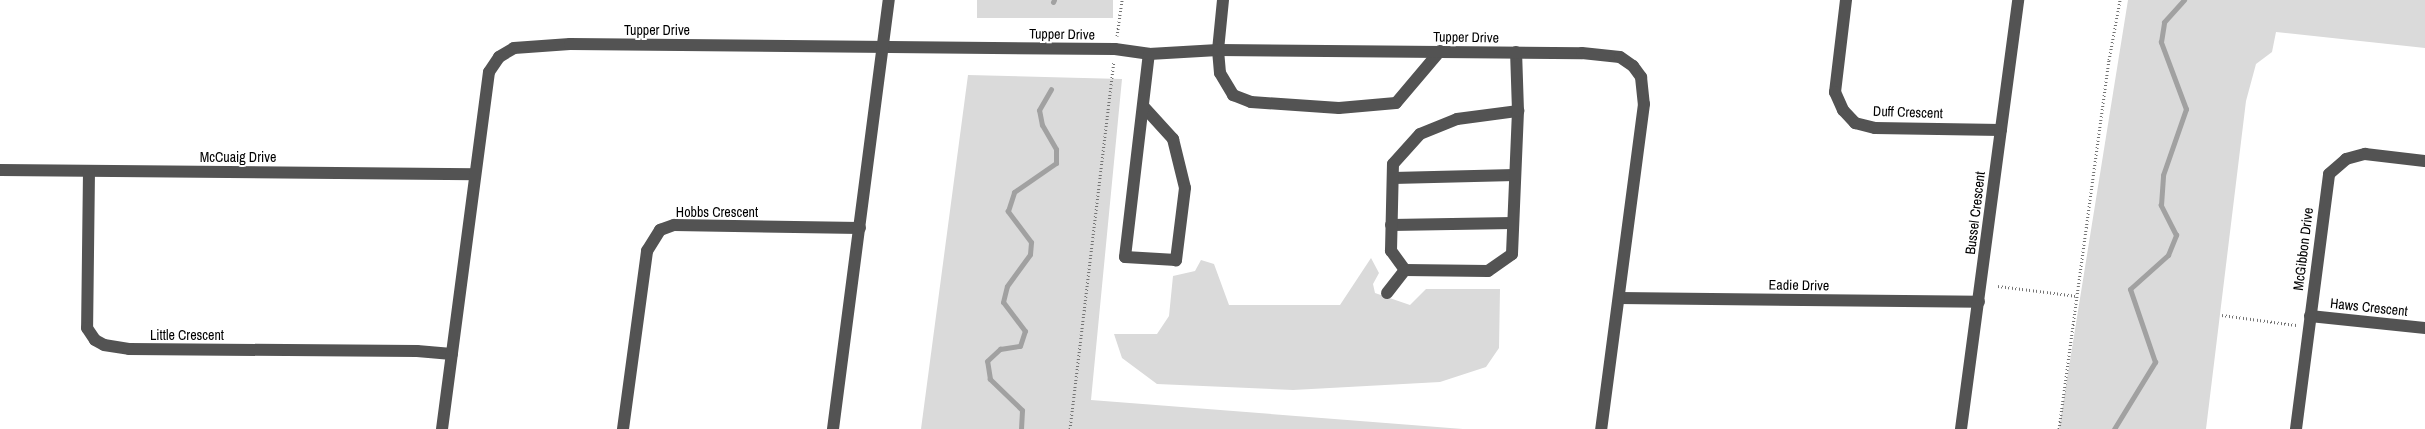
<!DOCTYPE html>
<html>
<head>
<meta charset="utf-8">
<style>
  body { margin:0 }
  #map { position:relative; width:2425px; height:429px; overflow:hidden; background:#fff; font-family:"Archivo Narrow",sans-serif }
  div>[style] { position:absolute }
  .green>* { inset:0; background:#dadada; transform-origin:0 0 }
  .stream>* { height:5px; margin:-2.5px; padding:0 2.5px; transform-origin:2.5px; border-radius:2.5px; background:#a1a1a1 }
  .path>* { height:3px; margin-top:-1.5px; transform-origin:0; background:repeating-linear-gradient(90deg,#757575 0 1px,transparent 0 3.5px) }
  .minor>* { height:12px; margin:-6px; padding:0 6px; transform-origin:6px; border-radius:6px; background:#535353 }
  span { translate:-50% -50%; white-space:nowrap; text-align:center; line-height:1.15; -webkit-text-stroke:4px #fff; paint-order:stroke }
  .street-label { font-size:14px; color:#000 }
</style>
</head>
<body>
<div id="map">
  <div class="green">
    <div style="left:977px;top:0;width:136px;height:18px"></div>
    <div style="clip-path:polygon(2128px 0,2425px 0,2425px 48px,2276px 32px,2272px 52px,2256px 64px,2246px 101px,2206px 429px,2059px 429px)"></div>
    <div style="clip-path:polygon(968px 75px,1122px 79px,1091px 400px,1463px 429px,921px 429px)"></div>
    <div style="clip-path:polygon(1371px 258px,1379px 273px,1373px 284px,1375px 293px,1410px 305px,1426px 289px,1500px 289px,1499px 348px,1486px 367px,1440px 382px,1293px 390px,1157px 384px,1122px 358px,1114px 334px,1157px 334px,1169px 316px,1173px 276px,1195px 271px,1201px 260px,1214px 264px,1229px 305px,1340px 305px)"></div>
  </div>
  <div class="stream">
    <div style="left:1053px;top:2px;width:2px;rotate:-63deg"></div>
    <div style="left:1021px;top:429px;width:19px;rotate:-87deg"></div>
    <div style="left:1022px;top:410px;width:45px;rotate:-135.9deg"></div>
    <div style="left:990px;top:379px;width:18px;rotate:-99deg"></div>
    <div style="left:987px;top:361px;width:18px;rotate:-43deg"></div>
    <div style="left:1000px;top:349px;width:20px;rotate:-9deg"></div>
    <div style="left:1020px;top:346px;width:16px;rotate:-72deg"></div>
    <div style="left:1025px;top:331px;width:36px;rotate:-127deg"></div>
    <div style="left:1003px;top:302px;width:16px;rotate:-76deg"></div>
    <div style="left:1007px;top:286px;width:39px;rotate:-54deg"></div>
    <div style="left:1030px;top:254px;width:12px;rotate:-85deg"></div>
    <div style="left:1031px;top:242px;width:39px;rotate:-127deg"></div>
    <div style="left:1008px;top:211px;width:20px;rotate:-72deg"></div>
    <div style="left:1014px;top:192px;width:51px;rotate:-34.6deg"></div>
    <div style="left:1056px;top:163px;width:14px;rotate:-90deg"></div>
    <div style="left:1056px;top:149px;width:28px;rotate:-120deg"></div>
    <div style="left:1042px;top:125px;width:15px;rotate:-101deg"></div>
    <div style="left:1039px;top:110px;width:24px;rotate:-60deg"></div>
    <div style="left:2114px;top:429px;width:79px;rotate:-58.5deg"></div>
    <div style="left:2155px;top:362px;width:77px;rotate:-108.9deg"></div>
    <div style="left:2130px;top:289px;width:51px;rotate:-41.8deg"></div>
    <div style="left:2168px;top:255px;width:22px;rotate:-68deg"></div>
    <div style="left:2176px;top:235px;width:34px;rotate:-117deg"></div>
    <div style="left:2161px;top:205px;width:30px;rotate:-86deg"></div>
    <div style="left:2163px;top:175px;width:70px;rotate:-70.8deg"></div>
    <div style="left:2186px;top:109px;width:72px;rotate:-110.5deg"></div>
    <div style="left:2161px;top:42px;width:20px;rotate:-81deg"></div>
    <div style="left:2164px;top:22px;width:30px;rotate:-48deg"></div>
  </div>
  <div class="path">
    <div style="left:1117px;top:36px;width:36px;rotate:-82deg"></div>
    <div style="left:1998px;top:286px;width:80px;rotate:7.2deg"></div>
    <div style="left:2222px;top:315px;width:75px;rotate:7.7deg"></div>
    <div style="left:1070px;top:429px;width:370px;rotate:-83.2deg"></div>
    <div style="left:2059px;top:429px;width:372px;rotate:-82.3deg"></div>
    <div style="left:2109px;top:60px;width:61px;rotate:-79.6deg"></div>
  </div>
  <div class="minor">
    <div style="left:1223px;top:0;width:50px;rotate:95.7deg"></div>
    <div style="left:1218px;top:50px;width:23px;rotate:85deg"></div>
    <div style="left:1220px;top:73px;width:26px;rotate:59deg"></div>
    <div style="left:1233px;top:95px;width:19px;rotate:21deg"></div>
    <div style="left:1251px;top:102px;width:88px;rotate:3.9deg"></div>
    <div style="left:1339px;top:108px;width:57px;rotate:-5deg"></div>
    <div style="left:1396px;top:103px;width:68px;rotate:-49.8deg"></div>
    <div style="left:1846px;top:0;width:93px;rotate:96.8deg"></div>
    <div style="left:1835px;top:92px;width:20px;rotate:66deg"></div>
    <div style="left:1843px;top:110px;width:18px;rotate:47deg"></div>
    <div style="left:1855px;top:123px;width:21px;rotate:14deg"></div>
    <div style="left:1875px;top:128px;width:126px;rotate:0.9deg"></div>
    <div style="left:1143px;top:106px;width:45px;rotate:47.7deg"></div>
    <div style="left:1173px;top:139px;width:50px;rotate:76.2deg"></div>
    <div style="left:1185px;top:188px;width:73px;rotate:97.1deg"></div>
    <div style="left:1176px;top:260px;width:51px;rotate:-176.6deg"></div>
    <div style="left:1125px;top:257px;width:204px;rotate:-83.3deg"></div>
    <div style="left:0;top:170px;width:475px;rotate:0.5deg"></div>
    <div style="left:89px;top:171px;width:157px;rotate:90.7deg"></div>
    <div style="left:87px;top:328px;width:14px;rotate:56deg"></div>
    <div style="left:95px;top:340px;width:10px;rotate:29deg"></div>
    <div style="left:104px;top:345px;width:25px;rotate:9deg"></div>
    <div style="left:129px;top:349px;width:288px;rotate:0.4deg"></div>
    <div style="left:417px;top:351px;width:35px;rotate:5deg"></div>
    <div style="left:1393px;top:178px;width:122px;rotate:-1.4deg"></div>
    <div style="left:1391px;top:225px;width:122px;rotate:-0.9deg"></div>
    <div style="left:1405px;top:270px;width:24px;rotate:-126deg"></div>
    <div style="left:1391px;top:251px;width:87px;rotate:-88.7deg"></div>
    <div style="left:1393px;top:164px;width:40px;rotate:-48deg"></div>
    <div style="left:1420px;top:134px;width:40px;rotate:-22deg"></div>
    <div style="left:1457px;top:119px;width:62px;rotate:-7.5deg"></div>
    <div style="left:1387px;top:293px;width:29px;rotate:-52deg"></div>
    <div style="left:1405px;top:270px;width:83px;rotate:0.7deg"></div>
    <div style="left:1488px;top:271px;width:29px;rotate:-35deg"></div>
    <div style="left:1512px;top:254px;width:143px;rotate:-87.6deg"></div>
    <div style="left:1518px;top:111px;width:59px;rotate:-91.9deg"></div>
    <div style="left:1619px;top:298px;width:360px;rotate:0.6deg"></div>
    <div style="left:2310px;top:316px;width:116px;rotate:6deg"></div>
    <div style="left:442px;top:429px;width:360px;rotate:-82.5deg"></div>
    <div style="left:489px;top:72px;width:18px;rotate:-56deg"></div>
    <div style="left:499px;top:57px;width:17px;rotate:-31deg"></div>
    <div style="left:514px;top:48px;width:56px;rotate:-4.1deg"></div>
    <div style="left:570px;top:44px;width:545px;rotate:0.53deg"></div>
    <div style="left:1115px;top:49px;width:34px;rotate:8deg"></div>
    <div style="left:1149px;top:54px;width:69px;rotate:-3.3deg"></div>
    <div style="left:1218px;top:50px;width:364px;rotate:0.5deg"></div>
    <div style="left:1582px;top:53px;width:38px;rotate:6deg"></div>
    <div style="left:1620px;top:57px;width:16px;rotate:35deg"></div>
    <div style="left:1633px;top:66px;width:14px;rotate:54deg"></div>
    <div style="left:1641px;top:77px;width:27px;rotate:84deg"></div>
    <div style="left:1644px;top:104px;width:328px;rotate:97.5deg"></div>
    <div style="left:623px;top:429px;width:180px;rotate:-82.3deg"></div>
    <div style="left:647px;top:251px;width:25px;rotate:-58deg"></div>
    <div style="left:660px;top:230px;width:15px;rotate:-20deg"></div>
    <div style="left:674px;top:225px;width:186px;rotate:0.9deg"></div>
    <div style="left:833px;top:429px;width:433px;rotate:-82.6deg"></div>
    <div style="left:1961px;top:429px;width:433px;rotate:-82.4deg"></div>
    <div style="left:2296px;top:429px;width:257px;rotate:-82.6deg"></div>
    <div style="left:2329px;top:174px;width:23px;rotate:-41deg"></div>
    <div style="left:2346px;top:159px;width:20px;rotate:-15deg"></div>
    <div style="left:2365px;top:154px;width:60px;rotate:6.7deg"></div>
  </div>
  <div class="street-label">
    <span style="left:657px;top:30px">Tupper Drive</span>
    <span style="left:1062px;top:34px;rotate:1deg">Tupper Drive</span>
    <span style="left:1466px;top:37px;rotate:1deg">Tupper Drive</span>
    <span style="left:1908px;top:112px;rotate:2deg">Duff Crescent</span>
    <span style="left:238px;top:157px">McCuaig Drive</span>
    <span style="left:717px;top:212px">Hobbs Crescent</span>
    <span style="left:1975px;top:213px;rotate:-83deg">Bussel Crescent</span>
    <span style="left:2303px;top:249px;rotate:-83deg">McGibbon Drive</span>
    <span style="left:1799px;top:285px;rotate:1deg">Eadie Drive</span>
    <span style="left:2369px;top:307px;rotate:6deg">Haws Crescent</span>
    <span style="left:187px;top:335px">Little Crescent</span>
  </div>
</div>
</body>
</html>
